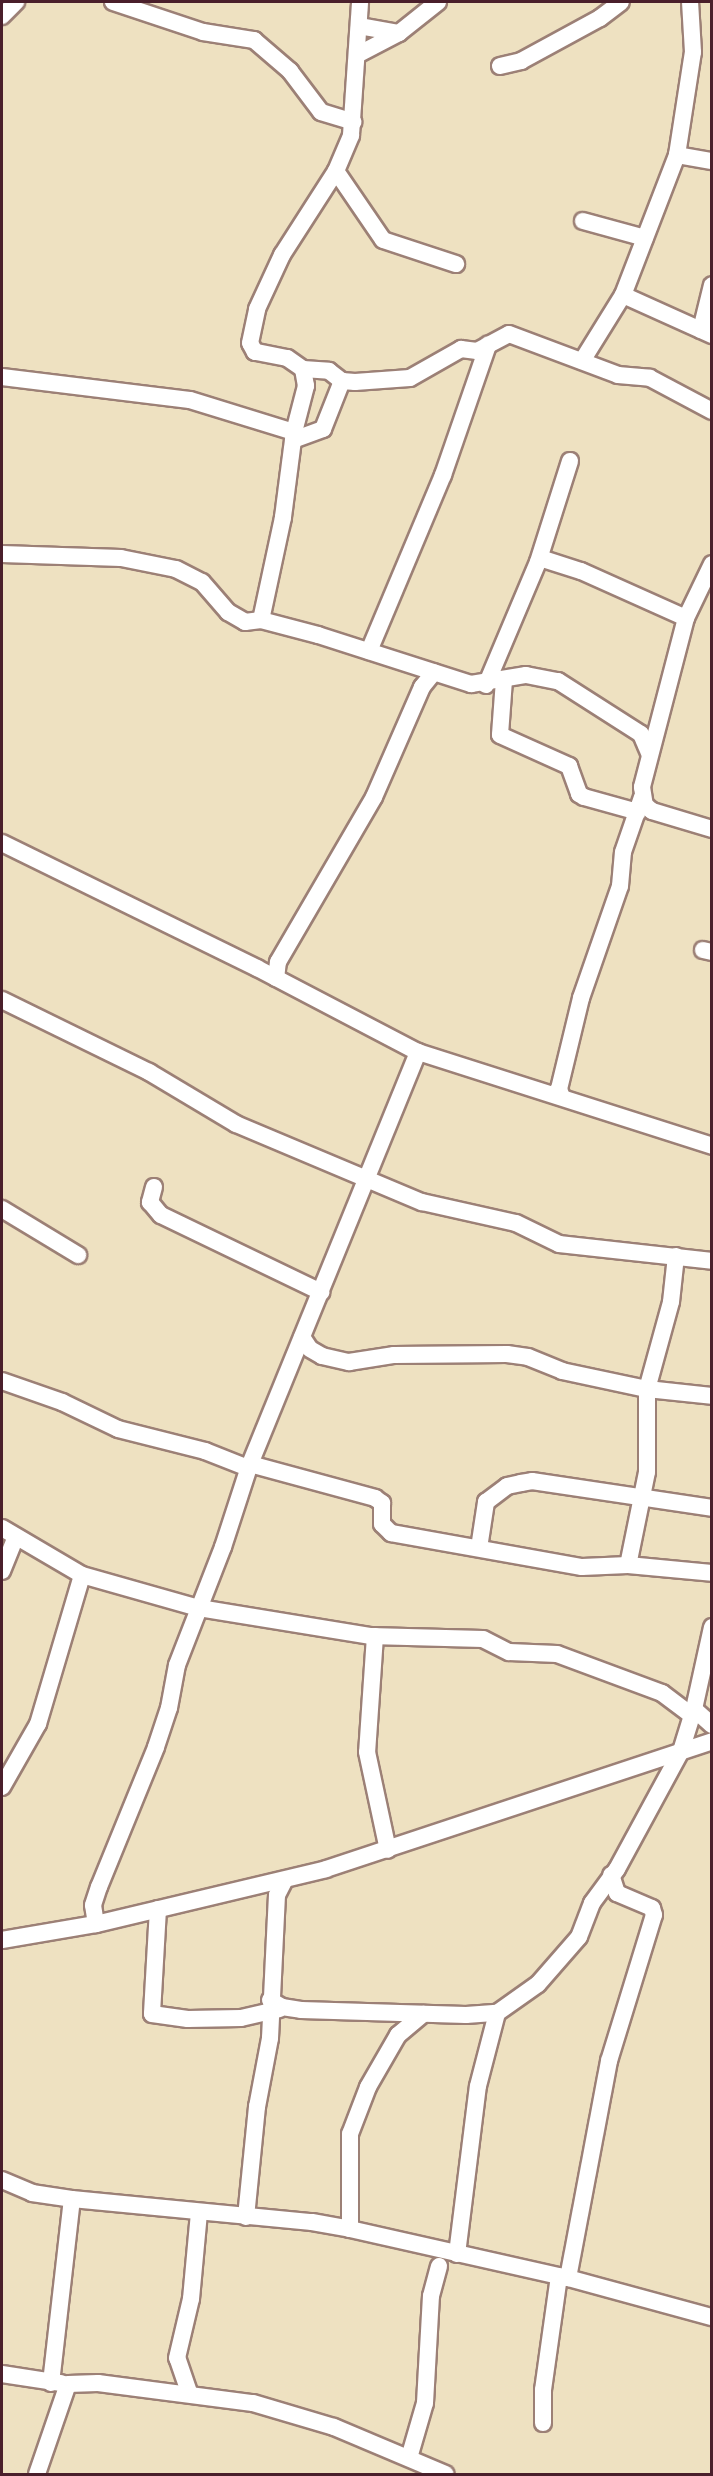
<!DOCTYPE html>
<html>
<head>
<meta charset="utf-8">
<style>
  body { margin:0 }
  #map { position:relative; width:713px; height:2476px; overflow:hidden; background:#eee1c1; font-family:"Gentium Book Plus",serif }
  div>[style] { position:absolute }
  .roads { filter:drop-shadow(2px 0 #9c8076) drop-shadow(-2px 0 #9c8076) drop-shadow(0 2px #9c8076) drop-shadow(0 -2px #9c8076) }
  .minor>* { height:16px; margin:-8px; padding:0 8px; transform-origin:8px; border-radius:8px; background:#fff }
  span { translate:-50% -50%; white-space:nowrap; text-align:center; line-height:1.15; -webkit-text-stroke:5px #fdfcf7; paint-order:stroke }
  .frame { position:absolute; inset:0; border:3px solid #4a1f2b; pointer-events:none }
</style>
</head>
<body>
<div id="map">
  <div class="roads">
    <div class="minor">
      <div style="left:113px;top:2px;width:95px;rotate:18.4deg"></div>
      <div style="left:203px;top:32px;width:52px;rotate:8.9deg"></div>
      <div style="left:254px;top:40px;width:48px;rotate:40.7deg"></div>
      <div style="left:290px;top:71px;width:51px;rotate:52.9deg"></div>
      <div style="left:321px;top:112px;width:34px;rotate:17deg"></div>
      <div style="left:2px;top:16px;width:20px;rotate:-45deg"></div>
      <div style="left:359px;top:26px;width:41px;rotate:9.9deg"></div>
      <div style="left:357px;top:55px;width:47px;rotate:-27.6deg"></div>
      <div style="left:399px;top:33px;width:50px;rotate:-38.5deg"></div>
      <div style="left:500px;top:66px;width:22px;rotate:-13deg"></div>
      <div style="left:521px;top:61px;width:90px;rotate:-28.6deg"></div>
      <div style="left:600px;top:18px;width:26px;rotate:-37deg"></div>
      <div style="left:677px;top:155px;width:36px;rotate:10deg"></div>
      <div style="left:336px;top:171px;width:83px;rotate:55.7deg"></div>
      <div style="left:383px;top:240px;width:77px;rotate:18.2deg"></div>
      <div style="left:583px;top:221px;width:64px;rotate:15.3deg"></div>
      <div style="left:623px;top:295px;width:98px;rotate:24.2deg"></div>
      <div style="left:701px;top:330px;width:46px;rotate:-76.3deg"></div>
      <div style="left:582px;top:361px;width:78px;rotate:-58.2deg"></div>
      <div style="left:623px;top:295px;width:150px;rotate:-68.9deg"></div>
      <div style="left:677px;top:155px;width:104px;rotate:-81.2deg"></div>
      <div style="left:693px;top:52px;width:50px;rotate:-93.4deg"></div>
      <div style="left:303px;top:369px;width:26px;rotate:4deg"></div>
      <div style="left:329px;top:371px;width:16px;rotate:38deg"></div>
      <div style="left:342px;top:381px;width:13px;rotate:4deg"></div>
      <div style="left:355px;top:382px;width:55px;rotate:-4.2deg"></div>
      <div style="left:410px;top:378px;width:59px;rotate:-29.6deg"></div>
      <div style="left:461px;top:349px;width:16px;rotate:7deg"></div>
      <div style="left:477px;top:351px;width:36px;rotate:-28deg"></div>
      <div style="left:509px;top:334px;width:116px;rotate:20.6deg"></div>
      <div style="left:618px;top:375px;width:32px;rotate:5deg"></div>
      <div style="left:650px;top:378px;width:70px;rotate:28deg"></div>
      <div style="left:2px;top:377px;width:189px;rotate:7deg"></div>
      <div style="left:190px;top:400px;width:109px;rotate:17.1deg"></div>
      <div style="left:294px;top:432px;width:48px;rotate:-75.4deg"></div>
      <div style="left:306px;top:386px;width:17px;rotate:-100deg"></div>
      <div style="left:303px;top:369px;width:19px;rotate:-145deg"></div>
      <div style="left:287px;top:358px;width:33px;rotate:-169deg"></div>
      <div style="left:255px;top:352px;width:10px;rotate:-119deg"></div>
      <div style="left:250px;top:343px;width:35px;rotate:-78deg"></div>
      <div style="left:257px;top:309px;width:60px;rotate:-65.2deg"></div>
      <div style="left:282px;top:255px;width:100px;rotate:-57.3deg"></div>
      <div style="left:336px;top:171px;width:39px;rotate:-67deg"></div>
      <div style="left:351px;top:135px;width:133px;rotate:-86.1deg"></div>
      <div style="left:293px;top:440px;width:32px;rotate:-20deg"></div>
      <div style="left:323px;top:429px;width:52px;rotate:-68.4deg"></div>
      <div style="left:2px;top:554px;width:119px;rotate:1.9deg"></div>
      <div style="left:121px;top:558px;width:56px;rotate:11.3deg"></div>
      <div style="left:176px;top:569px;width:29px;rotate:27deg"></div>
      <div style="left:202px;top:582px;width:40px;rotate:49deg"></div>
      <div style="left:228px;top:612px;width:20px;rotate:30deg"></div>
      <div style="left:245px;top:622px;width:16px;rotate:-7deg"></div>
      <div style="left:261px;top:620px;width:59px;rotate:14.7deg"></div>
      <div style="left:318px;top:635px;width:161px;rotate:17.8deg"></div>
      <div style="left:471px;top:684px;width:56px;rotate:-9.3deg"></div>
      <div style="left:526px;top:675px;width:33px;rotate:11deg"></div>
      <div style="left:558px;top:681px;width:98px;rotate:32.6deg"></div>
      <div style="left:641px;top:734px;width:21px;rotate:67deg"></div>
      <div style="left:540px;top:558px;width:43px;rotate:17.6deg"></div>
      <div style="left:581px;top:571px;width:115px;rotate:24.1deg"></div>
      <div style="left:712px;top:564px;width:60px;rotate:115.7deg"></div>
      <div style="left:686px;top:618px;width:175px;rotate:104.6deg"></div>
      <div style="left:642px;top:787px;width:18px;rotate:81deg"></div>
      <div style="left:645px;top:805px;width:9px;rotate:41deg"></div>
      <div style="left:652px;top:811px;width:63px;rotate:16.7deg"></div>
      <div style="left:261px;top:620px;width:105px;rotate:-77.9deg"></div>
      <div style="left:283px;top:517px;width:86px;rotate:-82.6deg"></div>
      <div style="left:369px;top:651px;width:191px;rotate:-67.2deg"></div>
      <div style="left:443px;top:475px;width:138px;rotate:-70.9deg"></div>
      <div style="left:504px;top:680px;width:55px;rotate:94.2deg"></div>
      <div style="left:500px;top:735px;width:76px;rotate:24.2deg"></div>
      <div style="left:569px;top:766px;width:30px;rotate:70deg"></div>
      <div style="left:579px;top:794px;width:6px;rotate:31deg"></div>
      <div style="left:584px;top:797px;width:56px;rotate:15.5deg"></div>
      <div style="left:486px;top:685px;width:134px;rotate:-67.1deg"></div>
      <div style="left:538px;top:562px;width:106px;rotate:-72.4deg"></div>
      <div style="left:2px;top:843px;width:284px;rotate:26.1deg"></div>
      <div style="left:257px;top:968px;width:182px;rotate:27.6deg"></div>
      <div style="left:418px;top:1052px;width:309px;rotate:17.7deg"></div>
      <div style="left:703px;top:950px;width:9px;rotate:13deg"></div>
      <div style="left:276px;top:978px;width:16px;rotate:-83deg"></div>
      <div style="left:278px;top:962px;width:191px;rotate:-59.8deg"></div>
      <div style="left:374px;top:797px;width:120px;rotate:-66.4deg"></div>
      <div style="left:422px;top:687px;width:19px;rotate:-51deg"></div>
      <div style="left:2px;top:1000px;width:164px;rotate:26.1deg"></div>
      <div style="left:149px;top:1072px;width:101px;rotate:30.9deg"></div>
      <div style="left:236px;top:1124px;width:202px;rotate:22.8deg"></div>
      <div style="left:422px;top:1202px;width:96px;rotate:12.6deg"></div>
      <div style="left:516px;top:1223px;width:48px;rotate:26deg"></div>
      <div style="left:559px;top:1244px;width:154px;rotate:6.3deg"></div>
      <div style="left:562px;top:1097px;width:9px;rotate:-111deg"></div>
      <div style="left:559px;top:1089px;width:94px;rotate:-76.4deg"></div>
      <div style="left:581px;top:998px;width:119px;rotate:-70.8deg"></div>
      <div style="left:620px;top:886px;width:34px;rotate:-85deg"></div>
      <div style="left:623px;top:852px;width:58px;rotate:-70.9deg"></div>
      <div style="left:154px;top:1187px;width:16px;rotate:105deg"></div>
      <div style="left:150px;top:1202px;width:17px;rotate:50deg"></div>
      <div style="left:161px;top:1215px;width:178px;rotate:25.7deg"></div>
      <div style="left:2px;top:1209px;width:89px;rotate:31.2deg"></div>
      <div style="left:676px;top:1256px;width:46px;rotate:96.2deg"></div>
      <div style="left:671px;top:1302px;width:90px;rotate:105.4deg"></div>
      <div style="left:647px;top:1389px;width:83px;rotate:90deg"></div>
      <div style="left:647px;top:1472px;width:95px;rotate:101.5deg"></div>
      <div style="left:628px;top:1565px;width:84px;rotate:5.4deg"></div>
      <div style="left:302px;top:1337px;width:14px;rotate:56deg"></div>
      <div style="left:310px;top:1349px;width:14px;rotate:30deg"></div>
      <div style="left:322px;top:1356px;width:28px;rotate:13deg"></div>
      <div style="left:349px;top:1362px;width:46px;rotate:-8.8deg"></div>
      <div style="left:394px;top:1355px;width:113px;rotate:-0.5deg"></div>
      <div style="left:507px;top:1354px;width:21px;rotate:8deg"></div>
      <div style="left:528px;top:1357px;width:37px;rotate:22deg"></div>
      <div style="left:562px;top:1371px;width:87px;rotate:12deg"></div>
      <div style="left:647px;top:1389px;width:65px;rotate:6.1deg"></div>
      <div style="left:2px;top:1381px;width:64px;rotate:19.3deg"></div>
      <div style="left:62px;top:1402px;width:62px;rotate:25.7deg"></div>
      <div style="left:118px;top:1429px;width:90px;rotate:14.2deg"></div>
      <div style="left:205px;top:1451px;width:46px;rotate:21.6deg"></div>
      <div style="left:250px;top:1464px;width:130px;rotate:15.2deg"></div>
      <div style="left:375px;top:1498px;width:9px;rotate:36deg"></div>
      <div style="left:382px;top:1503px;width:21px;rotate:90deg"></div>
      <div style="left:382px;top:1524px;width:13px;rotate:45deg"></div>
      <div style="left:391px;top:1533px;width:194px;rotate:10.1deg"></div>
      <div style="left:582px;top:1567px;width:46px;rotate:-2.5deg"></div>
      <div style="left:2px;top:1528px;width:93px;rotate:30.4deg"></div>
      <div style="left:82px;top:1575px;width:122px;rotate:15.8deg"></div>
      <div style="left:199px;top:1608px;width:173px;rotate:9.3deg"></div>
      <div style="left:370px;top:1636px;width:113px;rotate:1.5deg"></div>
      <div style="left:483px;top:1639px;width:29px;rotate:27deg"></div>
      <div style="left:509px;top:1652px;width:48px;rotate:2.4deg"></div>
      <div style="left:557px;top:1654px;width:112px;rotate:20.4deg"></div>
      <div style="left:662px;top:1693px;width:38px;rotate:37deg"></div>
      <div style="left:479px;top:1548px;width:47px;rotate:-81.3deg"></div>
      <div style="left:486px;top:1502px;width:26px;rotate:-37deg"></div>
      <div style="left:507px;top:1486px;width:14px;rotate:-12deg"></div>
      <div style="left:521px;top:1483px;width:11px;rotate:-10deg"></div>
      <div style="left:532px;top:1481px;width:182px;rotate:8.5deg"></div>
      <div style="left:2px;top:1571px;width:37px;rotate:-68deg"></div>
      <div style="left:375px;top:1636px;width:116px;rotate:93.9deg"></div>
      <div style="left:367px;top:1752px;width:100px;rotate:77.9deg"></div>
      <div style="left:694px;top:1709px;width:24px;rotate:42deg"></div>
      <div style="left:2px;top:1787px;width:73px;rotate:-60.3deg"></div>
      <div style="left:38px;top:1724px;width:155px;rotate:-73.5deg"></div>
      <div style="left:158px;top:1909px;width:105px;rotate:93.3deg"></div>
      <div style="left:152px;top:2014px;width:36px;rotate:8deg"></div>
      <div style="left:188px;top:2019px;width:53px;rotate:-1.1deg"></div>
      <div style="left:241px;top:2018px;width:39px;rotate:-13deg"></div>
      <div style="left:96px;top:1924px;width:19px;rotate:-99deg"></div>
      <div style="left:93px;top:1905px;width:19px;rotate:-72deg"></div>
      <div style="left:99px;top:1887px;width:151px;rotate:-67.8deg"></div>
      <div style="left:156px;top:1747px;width:41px;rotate:-71.6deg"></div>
      <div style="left:169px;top:1708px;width:44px;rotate:-79.5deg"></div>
      <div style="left:177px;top:1665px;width:127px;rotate:-68.7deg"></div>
      <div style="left:223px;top:1547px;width:87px;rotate:-72deg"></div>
      <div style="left:250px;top:1464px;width:445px;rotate:-67.8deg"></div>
      <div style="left:2px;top:1940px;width:95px;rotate:-9.7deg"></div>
      <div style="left:96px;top:1924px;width:236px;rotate:-13.4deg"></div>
      <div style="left:326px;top:1869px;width:407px;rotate:-18.3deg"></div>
      <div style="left:270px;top:2000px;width:14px;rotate:30deg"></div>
      <div style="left:282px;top:2007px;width:19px;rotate:9deg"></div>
      <div style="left:301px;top:2010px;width:165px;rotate:1.7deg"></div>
      <div style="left:466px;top:2015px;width:31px;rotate:-4deg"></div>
      <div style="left:497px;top:2013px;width:50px;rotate:-35.3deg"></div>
      <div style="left:538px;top:1984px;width:62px;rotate:-48.9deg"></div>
      <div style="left:579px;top:1937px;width:36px;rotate:-69deg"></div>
      <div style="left:592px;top:1903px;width:42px;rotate:-53.7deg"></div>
      <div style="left:617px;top:1869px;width:134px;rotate:-61.5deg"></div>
      <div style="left:681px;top:1751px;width:44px;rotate:-72.8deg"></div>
      <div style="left:694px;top:1709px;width:84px;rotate:-77.6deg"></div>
      <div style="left:2px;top:2180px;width:33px;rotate:23deg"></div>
      <div style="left:32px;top:2193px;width:40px;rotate:8.5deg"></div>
      <div style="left:72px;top:2199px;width:241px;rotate:5.5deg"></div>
      <div style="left:312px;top:2222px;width:39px;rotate:10deg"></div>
      <div style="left:350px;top:2229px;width:223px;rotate:12.7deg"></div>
      <div style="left:568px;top:2278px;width:149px;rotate:15.2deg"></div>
      <div style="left:246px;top:2217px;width:111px;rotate:-84.3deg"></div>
      <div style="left:257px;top:2107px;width:70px;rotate:-79.3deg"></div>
      <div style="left:270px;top:2038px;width:143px;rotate:-87.2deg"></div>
      <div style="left:277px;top:1895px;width:16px;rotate:-63deg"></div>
      <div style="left:350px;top:2229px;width:95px;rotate:-90deg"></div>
      <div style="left:350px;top:2134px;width:50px;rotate:-69deg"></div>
      <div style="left:368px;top:2087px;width:60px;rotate:-60deg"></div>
      <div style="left:398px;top:2035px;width:33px;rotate:-40deg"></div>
      <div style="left:457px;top:2254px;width:169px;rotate:-82.9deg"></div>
      <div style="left:478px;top:2086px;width:75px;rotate:-75.4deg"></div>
      <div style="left:568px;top:2278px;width:221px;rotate:-79.3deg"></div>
      <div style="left:609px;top:2061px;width:153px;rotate:-72.9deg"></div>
      <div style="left:654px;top:1915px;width:7px;rotate:-106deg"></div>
      <div style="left:652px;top:1908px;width:38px;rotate:-157deg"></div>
      <div style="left:617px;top:1893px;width:19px;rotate:-108deg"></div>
      <div style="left:2px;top:2374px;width:60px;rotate:8.7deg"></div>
      <div style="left:51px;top:2383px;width:185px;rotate:-83.5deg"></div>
      <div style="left:189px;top:2392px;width:36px;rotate:-109deg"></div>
      <div style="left:177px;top:2358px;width:61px;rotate:-76.7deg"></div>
      <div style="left:191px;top:2299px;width:86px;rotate:-84.7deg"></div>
      <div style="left:543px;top:2423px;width:33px;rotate:-90deg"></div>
      <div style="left:543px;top:2390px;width:115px;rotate:-82deg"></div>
      <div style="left:409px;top:2458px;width:57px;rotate:-73.8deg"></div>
      <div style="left:425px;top:2403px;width:107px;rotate:-86.8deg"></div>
      <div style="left:431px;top:2296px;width:31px;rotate:-75deg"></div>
      <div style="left:37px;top:2474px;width:95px;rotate:-71deg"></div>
      <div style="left:68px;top:2384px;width:30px;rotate:-2deg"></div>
      <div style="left:98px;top:2383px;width:156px;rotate:7.4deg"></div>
      <div style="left:253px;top:2403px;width:84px;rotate:16.5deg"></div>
      <div style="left:334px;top:2427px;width:121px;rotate:22.9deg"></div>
    </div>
  </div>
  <div class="frame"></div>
</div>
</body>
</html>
